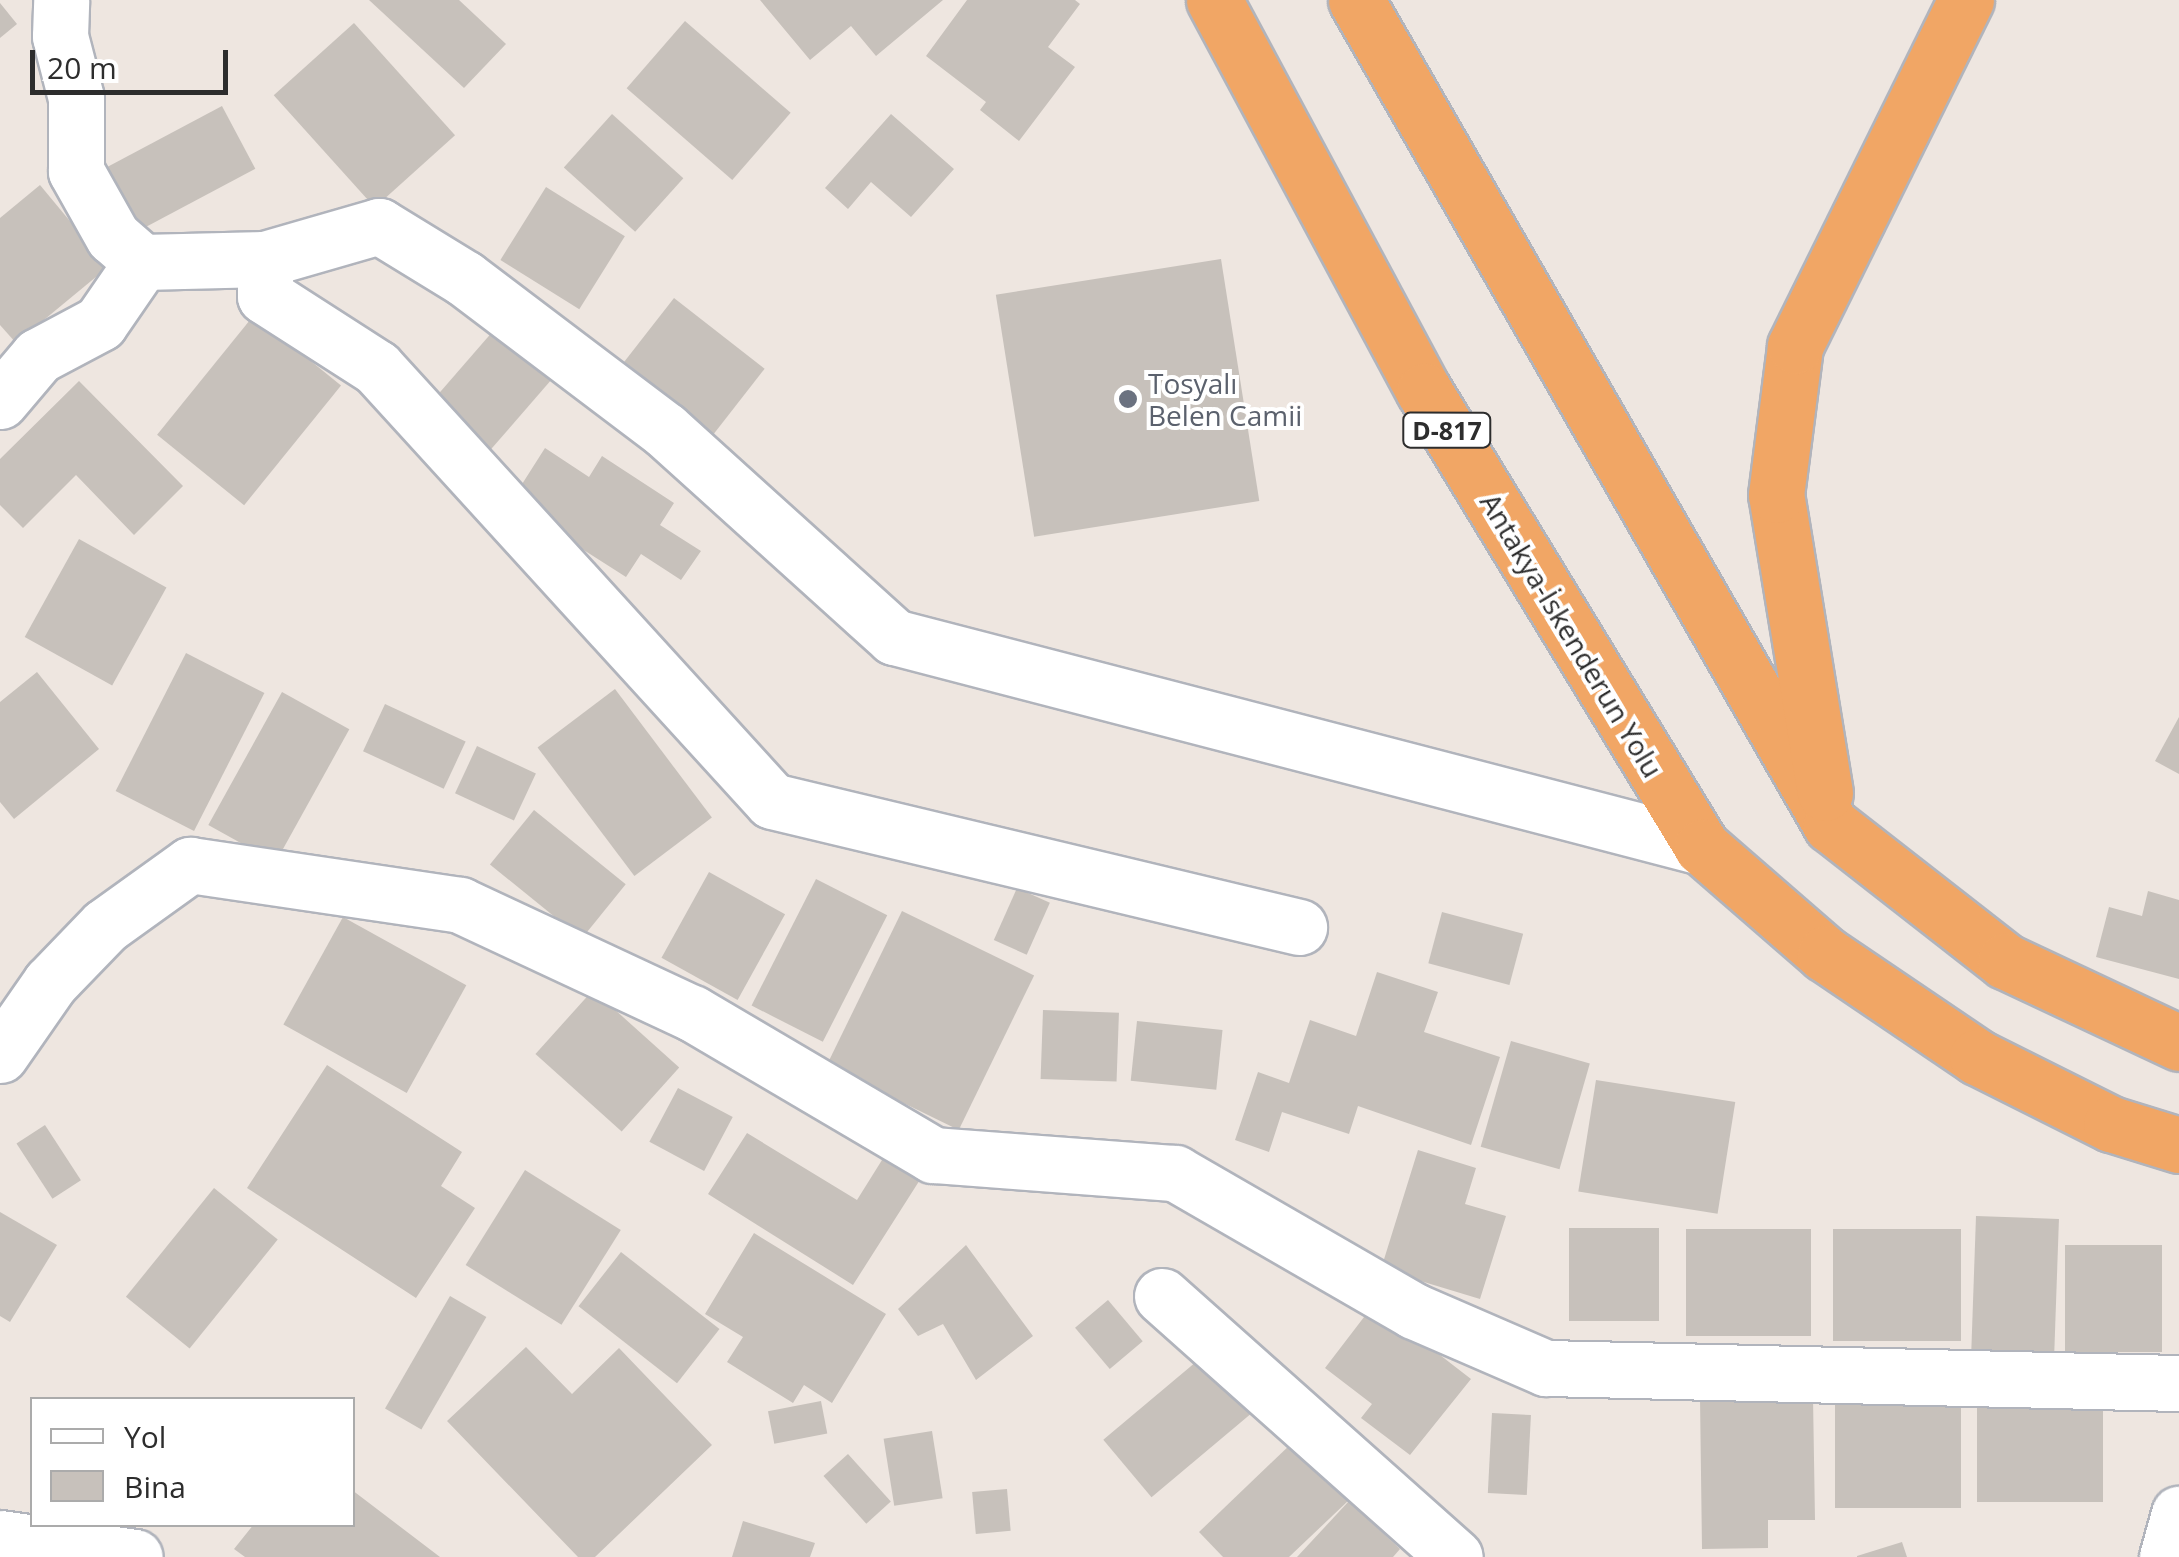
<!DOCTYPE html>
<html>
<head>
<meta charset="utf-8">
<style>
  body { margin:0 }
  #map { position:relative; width:2179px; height:1557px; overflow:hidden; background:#eee6e0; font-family:"Open Sans",sans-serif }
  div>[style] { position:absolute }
  .building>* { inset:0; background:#c7c1bb; transform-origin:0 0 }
  .roads { filter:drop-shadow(2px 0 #b1b4bc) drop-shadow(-2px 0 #b1b4bc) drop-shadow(0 2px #b1b4bc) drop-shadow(0 -2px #b1b4bc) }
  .minor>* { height:55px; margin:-27.5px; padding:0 27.5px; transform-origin:27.5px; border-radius:27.5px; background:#fff }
  .trunk>* { height:55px; margin:-27.5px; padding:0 27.5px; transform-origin:27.5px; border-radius:27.5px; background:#f1a665 }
  .dots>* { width:28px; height:28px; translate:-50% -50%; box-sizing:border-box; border:5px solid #fff; border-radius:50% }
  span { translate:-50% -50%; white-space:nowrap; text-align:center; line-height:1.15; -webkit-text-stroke:8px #fff; paint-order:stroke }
  .shield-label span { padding:2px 8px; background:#fff; border:2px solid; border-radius:8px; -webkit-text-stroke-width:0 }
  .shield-label { font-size:25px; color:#2d2d2d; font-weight:700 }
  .worship-label { font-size:28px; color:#5b616d }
  .left { translate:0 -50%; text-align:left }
  .street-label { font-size:28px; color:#2d2d2d }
  .legend { position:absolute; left:30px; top:1397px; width:325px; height:130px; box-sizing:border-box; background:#fff; border:2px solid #ababab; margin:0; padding:12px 18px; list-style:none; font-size:30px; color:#2d2d2d }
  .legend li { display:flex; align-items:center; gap:20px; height:50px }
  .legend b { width:50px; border:2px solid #ababab }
  .scale { position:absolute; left:30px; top:50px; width:198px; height:45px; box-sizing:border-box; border:5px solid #2d2d2d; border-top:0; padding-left:12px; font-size:30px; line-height:35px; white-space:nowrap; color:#2d2d2d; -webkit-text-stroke:8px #fff; paint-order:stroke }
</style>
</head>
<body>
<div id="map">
  <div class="building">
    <div style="clip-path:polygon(369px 0,459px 0,506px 44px,464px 88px)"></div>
    <div style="clip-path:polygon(760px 0,943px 0,876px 56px,851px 26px,810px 60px)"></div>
    <div style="clip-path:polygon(967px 0,1075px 0,1080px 4px,1048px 47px,1075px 67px,1019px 141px,980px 110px,986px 102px,926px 56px)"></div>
    <div style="clip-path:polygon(0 3px,17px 24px,0 38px)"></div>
    <div style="left:685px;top:21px;width:140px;height:89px;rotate:41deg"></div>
    <div style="left:354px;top:23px;width:151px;height:108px;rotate:48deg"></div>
    <div style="left:222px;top:106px;width:71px;height:131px;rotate:62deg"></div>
    <div style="left:612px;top:114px;width:96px;height:72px;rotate:42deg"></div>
    <div style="clip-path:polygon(891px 114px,954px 169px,911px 217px,871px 182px,848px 209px,825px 188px)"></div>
    <div style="clip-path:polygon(40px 185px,108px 267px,16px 343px,0 325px,0 218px)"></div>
    <div style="left:546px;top:187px;width:93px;height:86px;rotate:32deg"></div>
    <div style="left:1221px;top:259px;width:245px;height:228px;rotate:81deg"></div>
    <div style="left:674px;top:298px;width:115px;height:90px;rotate:38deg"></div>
    <div style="left:254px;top:315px;width:112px;height:154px;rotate:39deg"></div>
    <div style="left:494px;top:330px;width:76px;height:94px;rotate:41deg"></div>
    <div style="clip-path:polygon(79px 381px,183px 486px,134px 535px,76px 475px,23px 528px,0 505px,0 459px)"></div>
    <div style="clip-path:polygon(545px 448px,589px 477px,602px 456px,674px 503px,660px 525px,701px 551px,681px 580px,641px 554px,626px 577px,510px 503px)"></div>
    <div style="left:79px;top:539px;width:100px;height:112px;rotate:29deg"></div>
    <div style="left:186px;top:653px;width:88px;height:155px;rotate:27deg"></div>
    <div style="clip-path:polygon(37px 672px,99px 749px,14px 819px,0 802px,0 702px)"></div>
    <div style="left:615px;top:689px;width:161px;height:97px;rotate:53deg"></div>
    <div style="left:282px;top:692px;width:77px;height:152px;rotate:29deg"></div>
    <div style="left:385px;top:704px;width:89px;height:52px;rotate:25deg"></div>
    <div style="clip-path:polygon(2179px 717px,2179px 774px,2155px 761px)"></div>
    <div style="left:477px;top:746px;width:65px;height:52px;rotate:25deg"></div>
    <div style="left:534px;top:810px;width:118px;height:70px;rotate:39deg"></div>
    <div style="left:709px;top:872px;width:87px;height:98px;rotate:29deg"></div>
    <div style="left:816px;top:879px;width:80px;height:142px;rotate:27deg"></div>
    <div style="left:1017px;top:888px;width:36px;height:57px;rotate:24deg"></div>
    <div style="clip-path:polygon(2148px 891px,2179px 900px,2179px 979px,2096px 957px,2109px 907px,2142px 916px)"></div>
    <div style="left:902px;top:911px;width:147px;height:172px;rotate:26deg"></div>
    <div style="left:1442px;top:912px;width:84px;height:53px;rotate:15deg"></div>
    <div style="left:343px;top:917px;width:141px;height:123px;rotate:29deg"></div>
    <div style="clip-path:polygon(1377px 972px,1438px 992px,1424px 1032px,1500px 1057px,1471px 1145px,1358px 1106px,1349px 1134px,1282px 1112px,1269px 1152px,1235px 1140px,1258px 1072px,1289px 1083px,1310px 1020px,1356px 1036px)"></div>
    <div style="left:593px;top:990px;width:116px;height:86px;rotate:42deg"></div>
    <div style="left:1043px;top:1010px;width:76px;height:69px;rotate:2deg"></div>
    <div style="left:1137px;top:1021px;width:86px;height:60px;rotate:6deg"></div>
    <div style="left:1511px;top:1041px;width:82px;height:110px;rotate:16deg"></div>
    <div style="clip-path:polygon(327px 1065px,462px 1152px,441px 1186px,475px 1208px,416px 1298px,247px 1188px)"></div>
    <div style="left:1596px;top:1080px;width:141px;height:113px;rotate:9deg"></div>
    <div style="left:678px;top:1088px;width:62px;height:61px;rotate:28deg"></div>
    <div style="left:45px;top:1125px;width:66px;height:34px;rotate:57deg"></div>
    <div style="clip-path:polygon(747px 1133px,857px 1200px,887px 1152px,923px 1175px,853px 1285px,708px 1194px)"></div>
    <div style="clip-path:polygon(1418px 1150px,1476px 1168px,1465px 1204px,1506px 1216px,1480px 1299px,1381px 1269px)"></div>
    <div style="left:525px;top:1170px;width:113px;height:112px;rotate:32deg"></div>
    <div style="left:214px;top:1188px;width:82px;height:140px;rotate:39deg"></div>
    <div style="clip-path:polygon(0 1212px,57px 1245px,10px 1322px,0 1316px)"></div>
    <div style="left:1976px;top:1216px;width:83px;height:147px;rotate:2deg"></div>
    <div style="left:1569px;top:1228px;width:90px;height:93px"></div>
    <div style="left:1686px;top:1229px;width:125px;height:107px"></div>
    <div style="left:1833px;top:1229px;width:128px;height:112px"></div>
    <div style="clip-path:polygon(754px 1233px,886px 1314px,832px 1403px,804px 1385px,793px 1403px,727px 1362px,743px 1337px,705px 1314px)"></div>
    <div style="clip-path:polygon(966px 1245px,1033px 1336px,976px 1380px,943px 1324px,918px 1336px,898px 1309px)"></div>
    <div style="left:2065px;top:1245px;width:97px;height:107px"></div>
    <div style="left:621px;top:1252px;width:125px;height:69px;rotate:38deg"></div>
    <div style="left:450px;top:1296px;width:42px;height:130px;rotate:30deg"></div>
    <div style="left:1108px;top:1300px;width:54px;height:43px;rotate:50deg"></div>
    <div style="clip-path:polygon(1374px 1304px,1471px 1379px,1410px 1455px,1361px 1418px,1372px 1404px,1325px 1368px)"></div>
    <div style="clip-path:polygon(526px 1347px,572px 1394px,619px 1348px,712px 1445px,595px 1557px,578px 1557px,447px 1421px)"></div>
    <div style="left:1209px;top:1351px;width:75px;height:138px;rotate:50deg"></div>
    <div style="left:1977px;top:1395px;width:126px;height:107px"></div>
    <div style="clip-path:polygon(1813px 1397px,1815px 1520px,1768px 1520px,1768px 1548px,1702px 1549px,1700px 1398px)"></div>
    <div style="left:821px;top:1401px;width:33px;height:54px;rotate:79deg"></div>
    <div style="left:1835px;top:1401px;width:126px;height:107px"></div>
    <div style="left:1492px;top:1413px;width:39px;height:80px;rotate:3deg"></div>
    <div style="left:932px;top:1431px;width:68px;height:49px;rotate:81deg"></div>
    <div style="clip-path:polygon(1293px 1442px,1349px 1500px,1289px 1557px,1223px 1557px,1199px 1532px)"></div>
    <div style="left:848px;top:1454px;width:64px;height:33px;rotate:48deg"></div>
    <div style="left:1007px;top:1489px;width:42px;height:35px;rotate:85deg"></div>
    <div style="clip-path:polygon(352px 1490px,440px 1557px,245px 1557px,234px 1549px,254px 1524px,352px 1524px)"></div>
    <div style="clip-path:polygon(1349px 1501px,1400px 1549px,1393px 1557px,1297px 1557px)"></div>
    <div style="clip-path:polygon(743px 1521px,815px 1543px,810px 1557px,732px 1557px)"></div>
    <div style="clip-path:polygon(1902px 1542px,1907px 1557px,1857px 1557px,1857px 1556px)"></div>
  </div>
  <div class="roads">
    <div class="minor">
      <div style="left:265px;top:259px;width:37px;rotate:90deg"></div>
      <div style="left:265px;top:296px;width:133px;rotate:32.7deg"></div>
      <div style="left:377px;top:368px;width:586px;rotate:47.63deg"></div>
      <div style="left:772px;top:801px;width:542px;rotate:13.45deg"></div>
      <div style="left:142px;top:262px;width:123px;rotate:-1.4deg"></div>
      <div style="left:265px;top:259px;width:119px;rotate:-16.1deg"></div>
      <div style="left:379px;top:226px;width:100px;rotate:31.5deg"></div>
      <div style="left:464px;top:278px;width:252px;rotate:37.1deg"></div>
      <div style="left:665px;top:430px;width:309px;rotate:42.1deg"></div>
      <div style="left:894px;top:637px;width:835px;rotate:14.57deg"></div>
      <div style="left:0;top:401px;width:59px;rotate:-49.8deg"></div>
      <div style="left:38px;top:356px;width:70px;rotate:-28deg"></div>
      <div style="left:100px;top:323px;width:74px;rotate:-55.5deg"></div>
      <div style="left:142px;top:262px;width:38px;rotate:-139deg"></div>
      <div style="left:113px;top:237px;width:76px;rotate:-119.3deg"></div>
      <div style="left:76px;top:171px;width:73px;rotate:-90deg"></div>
      <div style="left:76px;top:98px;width:64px;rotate:-104.5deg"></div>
      <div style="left:60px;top:36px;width:36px;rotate:-88deg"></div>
      <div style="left:0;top:1055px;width:88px;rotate:-55.2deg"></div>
      <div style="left:50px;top:983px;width:79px;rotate:-46deg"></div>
      <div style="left:105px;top:926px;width:105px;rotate:-35.7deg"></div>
      <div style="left:190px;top:865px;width:273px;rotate:8.4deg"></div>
      <div style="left:460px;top:905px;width:256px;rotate:25deg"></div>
      <div style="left:692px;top:1013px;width:280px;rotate:30.5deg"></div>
      <div style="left:933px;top:1155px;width:243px;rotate:4.3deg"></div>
      <div style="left:1175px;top:1173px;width:276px;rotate:30deg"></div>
      <div style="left:1414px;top:1311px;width:144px;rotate:23.4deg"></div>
      <div style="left:1546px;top:1368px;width:633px;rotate:1.36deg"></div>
      <div style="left:1162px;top:1296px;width:392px;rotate:41.7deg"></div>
      <div style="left:0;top:1538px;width:136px;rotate:8deg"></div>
      <div style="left:2167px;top:1557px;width:45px;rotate:-74.4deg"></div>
    </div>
    <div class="trunk">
      <div style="left:1214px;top:0;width:444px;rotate:61.8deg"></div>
      <div style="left:1424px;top:391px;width:534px;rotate:58.63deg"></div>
      <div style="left:1702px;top:847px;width:163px;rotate:41deg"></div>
      <div style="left:1825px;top:954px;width:184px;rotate:34.1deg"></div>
      <div style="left:1977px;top:1057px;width:150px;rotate:26.6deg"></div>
      <div style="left:2111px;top:1124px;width:71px;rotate:17.2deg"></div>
      <div style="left:1356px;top:0;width:952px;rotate:60.07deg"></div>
      <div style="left:1831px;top:825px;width:221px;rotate:38deg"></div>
      <div style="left:2005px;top:961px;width:192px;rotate:25.2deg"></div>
      <div style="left:1825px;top:793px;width:302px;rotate:-99.3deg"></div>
      <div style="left:1776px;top:495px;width:150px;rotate:-82.7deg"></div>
      <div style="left:1795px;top:346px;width:386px;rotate:-63.7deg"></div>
    </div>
  </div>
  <div class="dots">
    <div style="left:1128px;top:399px;background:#6b7280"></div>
  </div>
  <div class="shield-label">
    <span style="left:1447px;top:430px">D-817</span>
  </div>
  <div class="worship-label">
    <span class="left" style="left:1148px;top:399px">Tosyalı<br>Belen Camii</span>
  </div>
  <div class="street-label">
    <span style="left:1572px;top:635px;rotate:59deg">Antakya-İskenderun Yolu</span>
  </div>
  <ul class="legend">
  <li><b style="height:12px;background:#fff"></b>Yol</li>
  <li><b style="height:28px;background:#c7c1bb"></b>Bina</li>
  </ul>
  <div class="scale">20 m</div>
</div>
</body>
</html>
